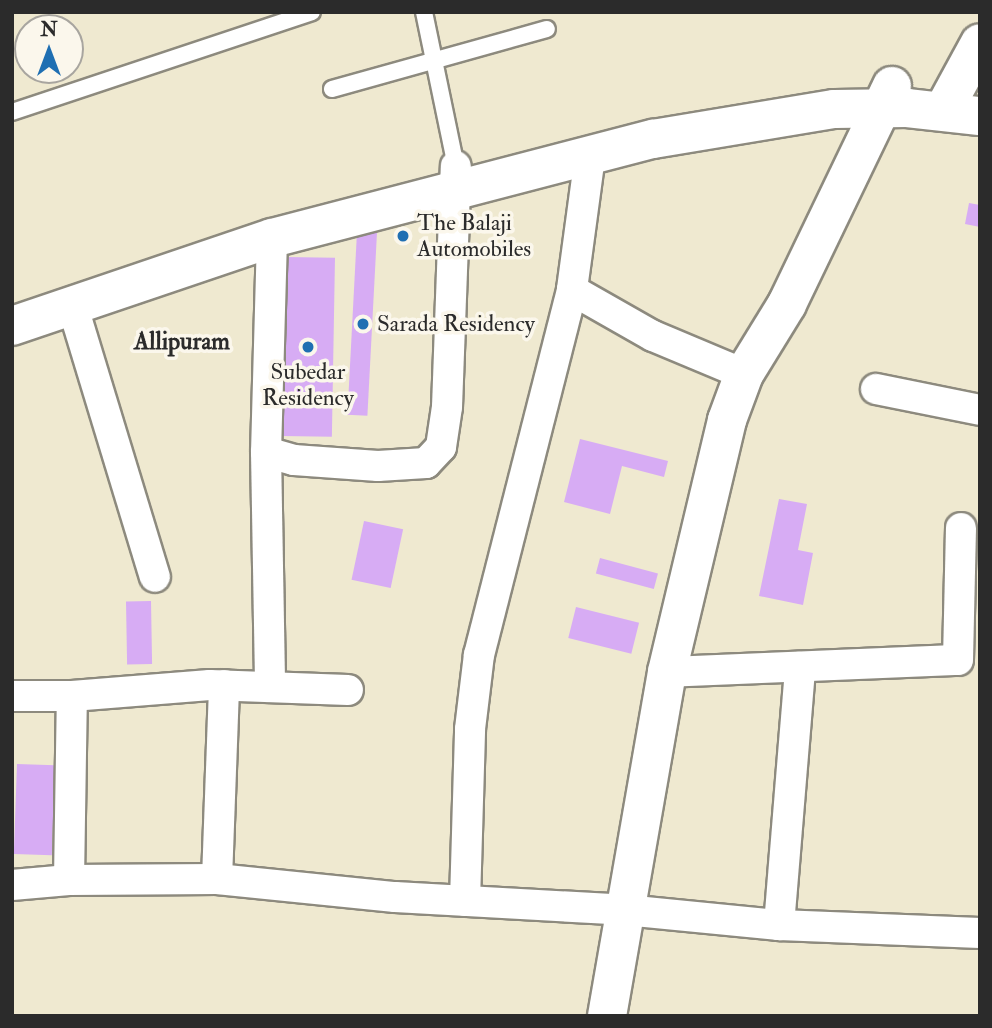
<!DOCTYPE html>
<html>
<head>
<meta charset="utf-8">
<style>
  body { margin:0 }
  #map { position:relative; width:992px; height:1028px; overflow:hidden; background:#efe9d0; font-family:"IM FELL Double Pica",serif }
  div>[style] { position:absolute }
  .building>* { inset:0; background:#d7acf4; transform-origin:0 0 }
  .roads { filter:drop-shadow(2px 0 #8d8a7e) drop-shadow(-2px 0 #8d8a7e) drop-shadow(0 2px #8d8a7e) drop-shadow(0 -2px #8d8a7e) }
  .lane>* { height:16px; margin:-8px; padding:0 8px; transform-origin:8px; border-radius:8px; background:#fff }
  .street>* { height:30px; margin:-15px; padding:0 15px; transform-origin:15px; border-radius:15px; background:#fff }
  .secondary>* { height:38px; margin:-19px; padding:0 19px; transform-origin:19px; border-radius:19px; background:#fff }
  .dots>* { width:19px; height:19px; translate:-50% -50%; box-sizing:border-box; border:4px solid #fbf7ec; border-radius:50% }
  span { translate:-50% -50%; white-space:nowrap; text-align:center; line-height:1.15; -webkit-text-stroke:7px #fbf7ec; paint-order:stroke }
  .poi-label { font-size:23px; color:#2b2b2b }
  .left { translate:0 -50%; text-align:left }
  .neighbourhood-label { font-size:24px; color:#2b2b2b; font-weight:700 }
  .frame { position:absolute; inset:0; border:14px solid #2b2b2b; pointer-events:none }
  .north { position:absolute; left:14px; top:14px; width:70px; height:70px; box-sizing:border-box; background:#fbf7ec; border:2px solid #a8a59f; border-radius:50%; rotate:0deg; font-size:19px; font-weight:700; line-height:28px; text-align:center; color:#2b2b2b }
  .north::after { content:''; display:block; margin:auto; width:24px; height:32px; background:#1f6fb2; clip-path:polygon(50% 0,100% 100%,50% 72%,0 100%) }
</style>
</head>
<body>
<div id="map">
  <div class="building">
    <div style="clip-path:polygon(969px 203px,980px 205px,980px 227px,965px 224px)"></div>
    <div style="left:357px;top:232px;width:20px;height:183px;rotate:3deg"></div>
    <div style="left:285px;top:257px;width:50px;height:179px;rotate:1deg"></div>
    <div style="clip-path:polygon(580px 439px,668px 461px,664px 477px,622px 466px,610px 514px,564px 502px)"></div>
    <div style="clip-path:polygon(779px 499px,807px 504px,798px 550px,813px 553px,803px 605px,759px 596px)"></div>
    <div style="left:364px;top:521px;width:40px;height:60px;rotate:12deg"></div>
    <div style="left:600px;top:558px;width:60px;height:16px;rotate:15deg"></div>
    <div style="left:151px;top:601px;width:63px;height:25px;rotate:89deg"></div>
    <div style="left:576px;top:607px;width:65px;height:32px;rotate:14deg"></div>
    <div style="left:17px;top:764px;width:38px;height:90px;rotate:2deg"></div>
  </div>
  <div class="roads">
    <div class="lane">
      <div style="left:424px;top:12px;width:157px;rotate:78.3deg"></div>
      <div style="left:332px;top:89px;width:223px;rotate:-15.6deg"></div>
      <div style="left:12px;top:112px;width:316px;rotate:-18.4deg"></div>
    </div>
    <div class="street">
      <div style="left:590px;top:156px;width:135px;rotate:97.7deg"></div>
      <div style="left:572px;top:290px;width:93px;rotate:29.6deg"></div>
      <div style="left:653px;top:336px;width:99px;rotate:22.7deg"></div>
      <div style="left:272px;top:238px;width:214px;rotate:91.6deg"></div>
      <div style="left:266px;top:452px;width:29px;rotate:16deg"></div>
      <div style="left:294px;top:460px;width:84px;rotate:4.1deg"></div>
      <div style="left:378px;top:466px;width:48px;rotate:-3.6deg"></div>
      <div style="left:426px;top:463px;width:22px;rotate:-47deg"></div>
      <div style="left:441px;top:447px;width:40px;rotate:-81.5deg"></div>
      <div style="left:447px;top:407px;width:241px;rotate:-87.9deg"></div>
      <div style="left:72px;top:304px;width:285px;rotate:73.1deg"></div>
      <div style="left:876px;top:389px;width:106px;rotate:11.4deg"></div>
      <div style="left:266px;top:452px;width:235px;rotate:89deg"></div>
      <div style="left:667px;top:672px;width:291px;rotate:-2.4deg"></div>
      <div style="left:958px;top:660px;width:132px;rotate:-88.7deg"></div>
      <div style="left:12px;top:696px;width:60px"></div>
      <div style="left:72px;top:696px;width:138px;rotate:-4.6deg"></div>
      <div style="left:210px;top:685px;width:138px;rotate:2.1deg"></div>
      <div style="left:217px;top:879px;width:194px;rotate:-87.9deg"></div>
      <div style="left:69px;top:880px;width:184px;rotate:-89.1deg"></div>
      <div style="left:12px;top:885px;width:57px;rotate:-5deg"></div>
      <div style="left:69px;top:880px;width:148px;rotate:-0.4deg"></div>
      <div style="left:217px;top:879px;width:179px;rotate:5.8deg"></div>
      <div style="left:395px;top:897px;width:230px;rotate:3.2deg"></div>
      <div style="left:625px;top:910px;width:155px;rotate:5.6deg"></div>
      <div style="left:779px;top:925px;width:201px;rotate:2.3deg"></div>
      <div style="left:465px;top:901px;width:172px;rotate:-88.3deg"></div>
      <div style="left:470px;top:729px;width:75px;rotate:-83.1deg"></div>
      <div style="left:479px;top:655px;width:377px;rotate:-75.7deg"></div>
      <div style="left:779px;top:925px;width:259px;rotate:-85.3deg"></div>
    </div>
    <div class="secondary">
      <div style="left:943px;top:111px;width:77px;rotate:-61.4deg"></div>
      <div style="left:12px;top:326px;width:274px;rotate:-18.7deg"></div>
      <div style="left:272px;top:238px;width:394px;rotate:-14.6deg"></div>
      <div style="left:653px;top:139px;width:183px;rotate:-9.4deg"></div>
      <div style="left:834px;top:109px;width:73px;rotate:-0.8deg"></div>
      <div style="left:907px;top:108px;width:73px;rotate:6.3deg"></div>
      <div style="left:607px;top:1016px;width:349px;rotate:-80.1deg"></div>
      <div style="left:667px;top:672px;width:259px;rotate:-76.6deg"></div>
      <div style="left:727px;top:420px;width:49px;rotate:-69.7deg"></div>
      <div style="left:744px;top:374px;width:82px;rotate:-58.4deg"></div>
      <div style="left:787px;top:304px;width:242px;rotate:-64.3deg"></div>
    </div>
  </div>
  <div class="dots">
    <div style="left:403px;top:236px;background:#1f6fb2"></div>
    <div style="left:363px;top:324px;background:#1f6fb2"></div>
    <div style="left:308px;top:347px;background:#1f6fb2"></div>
  </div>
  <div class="poi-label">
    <span class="left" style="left:417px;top:236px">The Balaji<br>Automobiles</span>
    <span class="left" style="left:377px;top:324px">Sarada Residency</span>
    <span style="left:308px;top:385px">Subedar<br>Residency</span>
  </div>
  <div class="neighbourhood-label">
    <span style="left:182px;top:342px">Allipuram</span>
  </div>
  <div class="frame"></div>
  <div class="north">N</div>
</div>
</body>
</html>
